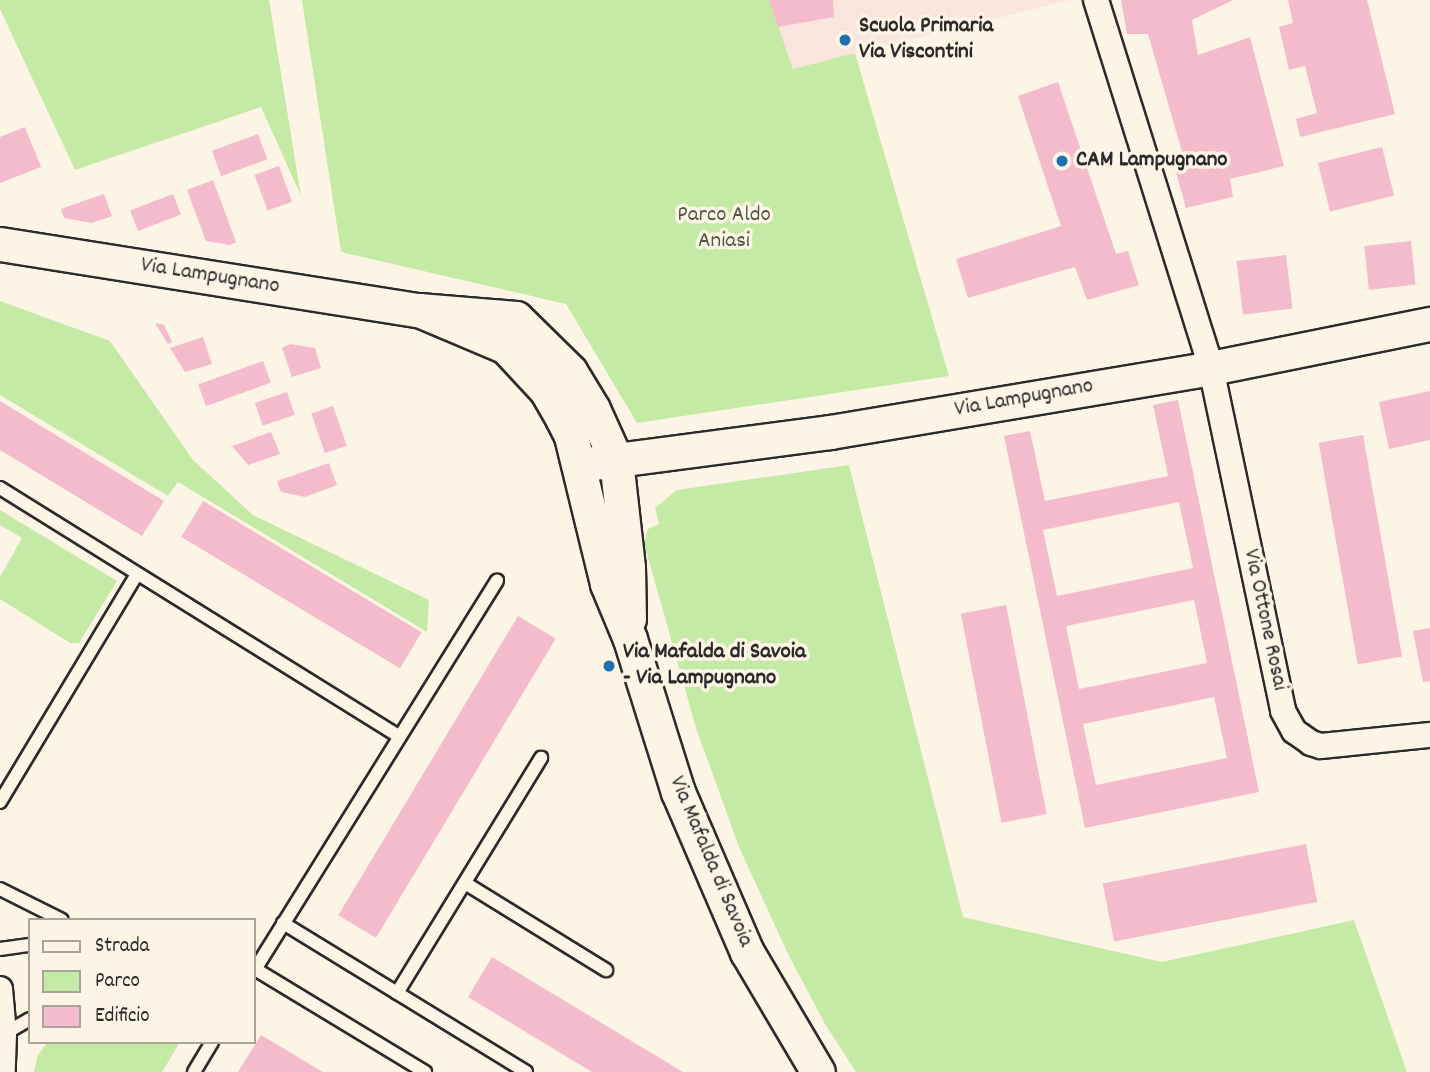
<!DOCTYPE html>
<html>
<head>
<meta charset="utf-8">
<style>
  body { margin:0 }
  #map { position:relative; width:1430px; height:1072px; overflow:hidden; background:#fcf5e5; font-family:Dekko,sans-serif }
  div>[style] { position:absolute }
  .built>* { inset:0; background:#fae4de }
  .green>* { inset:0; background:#c5eaa5 }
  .building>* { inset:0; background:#f4bbcd; transform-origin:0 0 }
  .roads { filter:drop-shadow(2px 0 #2b2b2b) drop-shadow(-2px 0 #2b2b2b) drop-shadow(0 2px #2b2b2b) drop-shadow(0 -2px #2b2b2b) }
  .lane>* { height:12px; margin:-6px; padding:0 6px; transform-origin:6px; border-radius:6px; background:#fcf5e5 }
  .street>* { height:24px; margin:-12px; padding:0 12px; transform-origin:12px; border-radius:12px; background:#fcf5e5 }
  .secondary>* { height:33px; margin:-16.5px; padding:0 16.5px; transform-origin:16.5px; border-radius:16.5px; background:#fcf5e5 }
  .dots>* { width:19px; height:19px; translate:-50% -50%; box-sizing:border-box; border:4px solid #fcf5e5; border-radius:50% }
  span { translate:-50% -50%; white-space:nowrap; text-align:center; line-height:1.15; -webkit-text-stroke:7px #fcf5e5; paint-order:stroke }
  .poi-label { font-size:23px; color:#2b2b2b; font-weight:700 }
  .left { translate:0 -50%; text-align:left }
  .park-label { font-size:23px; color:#525b4a }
  .street-label { font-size:23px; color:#2b2b2b }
  .legend { position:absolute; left:28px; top:918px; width:228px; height:126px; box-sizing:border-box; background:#fcf5e5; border:2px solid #a8a49b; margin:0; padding:9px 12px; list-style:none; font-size:21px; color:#2b2b2b }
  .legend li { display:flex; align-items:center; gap:14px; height:35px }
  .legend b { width:35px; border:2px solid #a8a49b }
</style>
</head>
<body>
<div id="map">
  <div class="built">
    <div style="clip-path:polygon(769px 0,1070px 0,793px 69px)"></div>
  </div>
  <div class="green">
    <div style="clip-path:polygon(0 0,269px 0,301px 196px,261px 107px,75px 170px,0 9px)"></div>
    <div style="clip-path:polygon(302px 0,769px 0,793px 69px,855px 53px,949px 376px,637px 423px,566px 304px,341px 252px)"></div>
    <div style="clip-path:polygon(0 301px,110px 341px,193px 460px,253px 515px,429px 600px,427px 632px,178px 482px,168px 496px,0 395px)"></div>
    <div style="clip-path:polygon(849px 465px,963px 917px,1162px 962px,1354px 920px,1407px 1072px,856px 1072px,825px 1024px,788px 954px,739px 847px,696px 728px,644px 543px,648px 529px,659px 524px,655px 508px,677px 490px)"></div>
    <div style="clip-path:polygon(0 510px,117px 581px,79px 643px,70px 643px,0 599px,0 577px,22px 538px,0 525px)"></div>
    <div style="clip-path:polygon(48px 1042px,180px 1042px,162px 1072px,34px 1072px,38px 1055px)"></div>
  </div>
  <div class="building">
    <div style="clip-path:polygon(769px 0,833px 0,834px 17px,778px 27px)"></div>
    <div style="clip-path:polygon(1121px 0,1233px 0,1192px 20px,1198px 55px,1250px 37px,1284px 166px,1230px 179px,1233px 197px,1186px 208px,1176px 172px,1187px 169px,1148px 34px,1127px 34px)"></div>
    <div style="clip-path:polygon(1288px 0,1367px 0,1395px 114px,1300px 137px,1296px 119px,1317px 113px,1305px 66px,1289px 70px,1279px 27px,1293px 23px)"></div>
    <div style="clip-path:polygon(1058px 82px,1116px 254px,1128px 251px,1139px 285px,1087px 300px,1075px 267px,968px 298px,956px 259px,1061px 226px,1018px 96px)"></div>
    <div style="clip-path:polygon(25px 127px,41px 167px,0 183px,0 137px)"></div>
    <div style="left:258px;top:134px;width:27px;height:49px;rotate:70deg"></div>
    <div style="left:1382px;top:147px;width:50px;height:66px;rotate:76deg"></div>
    <div style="left:279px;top:166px;width:38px;height:26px;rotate:70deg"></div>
    <div style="clip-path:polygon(213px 180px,236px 242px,230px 245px,206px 241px,187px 190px)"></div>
    <div style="clip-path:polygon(104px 194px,112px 216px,92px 223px,64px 218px,61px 209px)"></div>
    <div style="left:173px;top:194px;width:22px;height:46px;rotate:69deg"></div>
    <div style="left:1411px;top:241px;width:44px;height:47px;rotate:84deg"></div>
    <div style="left:1286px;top:255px;width:54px;height:50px;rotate:83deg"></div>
    <div style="clip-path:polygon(155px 323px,164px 325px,172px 342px,168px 344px)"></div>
    <div style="clip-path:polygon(203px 337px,212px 364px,185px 372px,170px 348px)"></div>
    <div style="clip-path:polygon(290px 344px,315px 348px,321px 368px,292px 377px,282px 348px)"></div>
    <div style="left:263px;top:361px;width:23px;height:69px;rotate:70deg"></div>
    <div style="clip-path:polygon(1430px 391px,1430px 440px,1389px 449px,1379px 402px)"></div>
    <div style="left:287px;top:392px;width:24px;height:34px;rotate:71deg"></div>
    <div style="clip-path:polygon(evenodd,1178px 400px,1259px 792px,1085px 828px,1004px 436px,1030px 431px,1045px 501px,1104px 489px,1168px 476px,1153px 405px,1178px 400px,1179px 502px,1193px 568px,1057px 596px,1043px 530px,1179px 502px,1178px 400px,1194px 600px,1207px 663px,1079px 689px,1066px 626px,1194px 600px,1178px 400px,1214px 697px,1227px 758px,1096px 785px,1083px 724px,1214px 697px)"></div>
    <div style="clip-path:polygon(0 401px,164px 501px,142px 536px,0 450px)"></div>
    <div style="left:333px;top:406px;width:42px;height:23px;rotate:71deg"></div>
    <div style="clip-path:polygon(271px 432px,280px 454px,248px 465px,232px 446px)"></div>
    <div style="left:1363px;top:435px;width:225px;height:45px;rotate:80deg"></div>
    <div style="clip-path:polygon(329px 463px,337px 485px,305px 497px,281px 492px,277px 481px)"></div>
    <div style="left:203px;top:501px;width:255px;height:42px;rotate:31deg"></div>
    <div style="left:1006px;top:605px;width:213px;height:46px;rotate:79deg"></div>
    <div style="left:518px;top:616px;width:44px;height:349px;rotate:31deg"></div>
    <div style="clip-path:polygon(1430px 628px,1430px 681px,1423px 682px,1413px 631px)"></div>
    <div style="left:1306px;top:844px;width:59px;height:207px;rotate:79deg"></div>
    <div style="clip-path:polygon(492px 957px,683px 1072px,592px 1072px,468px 997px)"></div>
    <div style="clip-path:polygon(261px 1035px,323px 1072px,238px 1072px)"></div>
  </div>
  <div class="roads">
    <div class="lane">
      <div style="left:0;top:488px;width:470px;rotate:31.9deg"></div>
      <div style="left:0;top:802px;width:266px;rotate:-59deg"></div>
      <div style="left:465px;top:883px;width:166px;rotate:31.7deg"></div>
      <div style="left:0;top:889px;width:69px;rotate:26.6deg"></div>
      <div style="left:283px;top:923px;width:285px;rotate:31.5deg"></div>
      <div style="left:0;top:949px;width:30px;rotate:-8deg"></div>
      <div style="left:255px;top:969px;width:199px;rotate:31.2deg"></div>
      <div style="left:254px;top:971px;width:460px;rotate:-58.1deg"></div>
      <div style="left:397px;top:993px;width:276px;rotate:-58.5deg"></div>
      <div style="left:4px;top:1034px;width:30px;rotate:-30deg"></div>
      <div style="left:194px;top:1072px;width:35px;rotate:-59deg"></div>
    </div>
    <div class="street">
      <div style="left:1096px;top:0;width:386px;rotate:72.6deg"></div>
      <div style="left:1211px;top:368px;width:350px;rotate:78.1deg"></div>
      <div style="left:1283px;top:711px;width:23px;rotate:61deg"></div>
      <div style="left:1294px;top:731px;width:21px;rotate:35deg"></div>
      <div style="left:1311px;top:743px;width:10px;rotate:17deg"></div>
      <div style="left:1321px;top:746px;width:110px;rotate:-5.8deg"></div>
      <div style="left:0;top:989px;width:45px;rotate:84.9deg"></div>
      <div style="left:4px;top:1034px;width:38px;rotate:92deg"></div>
    </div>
    <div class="secondary">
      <div style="left:0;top:244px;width:424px;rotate:9deg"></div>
      <div style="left:419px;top:310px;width:97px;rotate:4.7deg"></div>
      <div style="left:516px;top:318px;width:76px;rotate:44.5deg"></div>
      <div style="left:570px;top:371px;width:44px;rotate:58.8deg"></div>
      <div style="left:593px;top:409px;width:56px;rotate:65.7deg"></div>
      <div style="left:616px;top:460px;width:108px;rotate:83.6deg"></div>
      <div style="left:628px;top:567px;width:52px;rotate:88.9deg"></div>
      <div style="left:419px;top:310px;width:95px;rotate:23deg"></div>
      <div style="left:506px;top:347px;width:59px;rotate:47.1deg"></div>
      <div style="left:546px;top:390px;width:32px;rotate:60deg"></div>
      <div style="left:562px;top:418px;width:20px;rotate:63deg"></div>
      <div style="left:571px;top:436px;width:152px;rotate:76.3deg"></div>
      <div style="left:607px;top:584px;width:60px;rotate:67.3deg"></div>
      <div style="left:630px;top:639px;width:160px;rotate:72.6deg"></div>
      <div style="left:678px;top:792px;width:174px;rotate:66.7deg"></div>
      <div style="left:747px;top:952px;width:139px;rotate:59.4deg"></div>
      <div style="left:594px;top:463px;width:238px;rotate:-7.5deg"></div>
      <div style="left:830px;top:432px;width:386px;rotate:-9.5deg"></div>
      <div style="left:1211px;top:368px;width:223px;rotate:-11.4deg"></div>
    </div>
  </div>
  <div class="dots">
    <div style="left:845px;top:40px;background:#1f6fb2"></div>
    <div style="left:1062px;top:161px;background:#1f6fb2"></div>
    <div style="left:609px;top:666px;background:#1f6fb2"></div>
  </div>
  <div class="poi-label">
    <span class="left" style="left:859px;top:40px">Scuola Primaria<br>Via Viscontini</span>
    <span class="left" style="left:1076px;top:161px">CAM Lampugnano</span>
    <span class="left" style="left:623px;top:666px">Via Mafalda di Savoia<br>- Via Lampugnano</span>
  </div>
  <div class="park-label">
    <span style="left:724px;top:229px">Parco Aldo<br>Aniasi</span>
  </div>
  <div class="street-label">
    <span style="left:210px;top:277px;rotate:9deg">Via Lampugnano</span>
    <span style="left:1024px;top:399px;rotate:-10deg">Via Lampugnano</span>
    <span style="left:1264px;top:620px;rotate:78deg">Via Ottone Rosai</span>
    <span style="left:710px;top:862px;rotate:67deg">Via Mafalda di Savoia</span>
  </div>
  <ul class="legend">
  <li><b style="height:9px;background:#fcf5e5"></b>Strada</li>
  <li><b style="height:19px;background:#c5eaa5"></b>Parco</li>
  <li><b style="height:19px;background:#f4bbcd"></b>Edificio</li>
  </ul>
</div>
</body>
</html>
